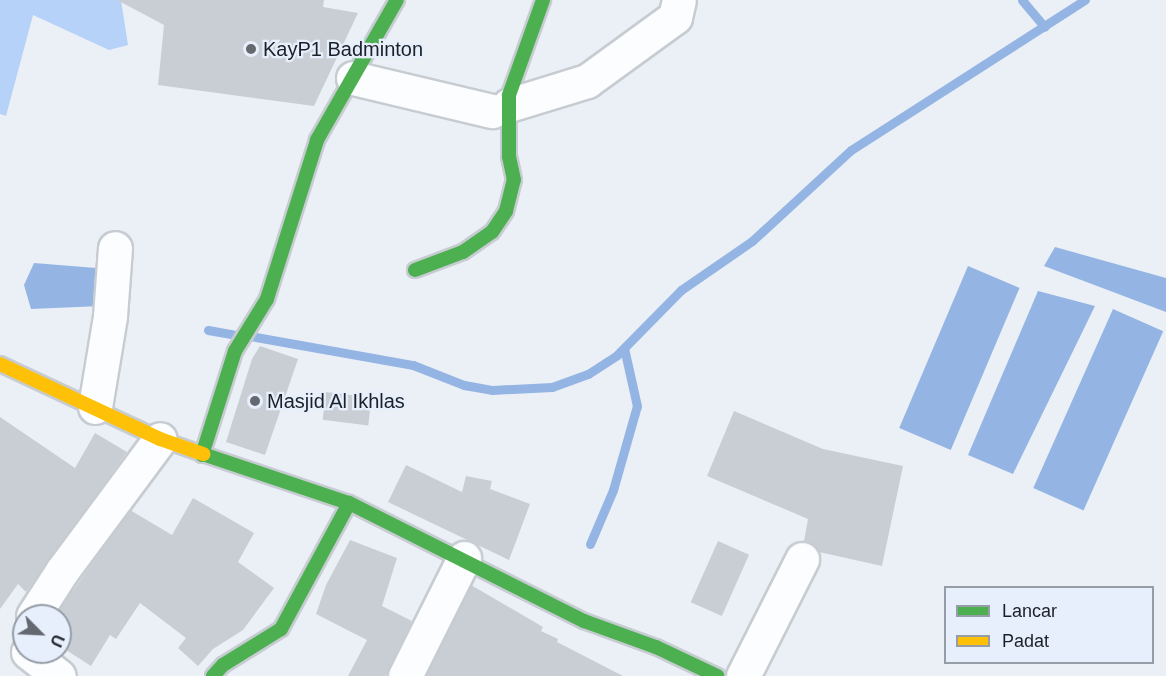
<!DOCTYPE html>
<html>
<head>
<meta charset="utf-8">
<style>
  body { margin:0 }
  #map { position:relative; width:1166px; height:676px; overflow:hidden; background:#ebf0f6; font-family:Helvetica,sans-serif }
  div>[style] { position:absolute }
  .forest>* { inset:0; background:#b6d2f9 }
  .water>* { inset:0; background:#94b5e4; transform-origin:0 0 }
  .stream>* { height:9px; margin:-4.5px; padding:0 4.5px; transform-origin:4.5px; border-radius:4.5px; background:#94b5e4 }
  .building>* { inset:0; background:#c9ced4; transform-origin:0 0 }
  .roads { filter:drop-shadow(2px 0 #c7ccd2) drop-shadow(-2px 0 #c7ccd2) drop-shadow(0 2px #c7ccd2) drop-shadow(0 -2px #c7ccd2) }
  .street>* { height:33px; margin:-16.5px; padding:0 16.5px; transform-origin:16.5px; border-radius:16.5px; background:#fcfdfe }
  .fast>* { height:14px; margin:-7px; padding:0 7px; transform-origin:7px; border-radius:7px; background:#4caf50 }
  .slow>* { height:14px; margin:-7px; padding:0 7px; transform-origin:7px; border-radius:7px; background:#ffc107 }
  .dots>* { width:16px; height:16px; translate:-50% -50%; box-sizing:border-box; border:3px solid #e6effb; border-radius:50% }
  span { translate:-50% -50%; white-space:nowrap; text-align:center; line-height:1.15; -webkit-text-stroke:4.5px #e6effb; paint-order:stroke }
  .poi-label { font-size:20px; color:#1b2128 }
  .left { translate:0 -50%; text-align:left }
  .legend { position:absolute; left:944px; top:586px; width:210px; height:78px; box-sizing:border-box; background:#e6effb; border:2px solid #959da7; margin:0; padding:8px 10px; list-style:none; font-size:18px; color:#1b2128 }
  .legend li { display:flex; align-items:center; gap:12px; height:30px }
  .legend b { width:30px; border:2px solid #959da7 }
  .north { position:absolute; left:12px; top:604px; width:60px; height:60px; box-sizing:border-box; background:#e6effb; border:2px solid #959da7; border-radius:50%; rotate:114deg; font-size:16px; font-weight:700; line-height:24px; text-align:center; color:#1b2128 }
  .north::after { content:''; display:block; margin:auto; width:21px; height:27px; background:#646970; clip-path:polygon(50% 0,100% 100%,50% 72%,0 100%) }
</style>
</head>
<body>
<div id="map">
  <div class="forest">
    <div style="clip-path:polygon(0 0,121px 0,128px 45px,109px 50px,33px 15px,6px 116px,0 114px)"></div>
  </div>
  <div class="water">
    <div style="clip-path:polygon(1055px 247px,1166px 278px,1166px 312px,1044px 266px)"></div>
    <div style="clip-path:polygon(34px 263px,96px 268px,101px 306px,31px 309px,24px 285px)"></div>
    <div style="left:968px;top:266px;width:56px;height:176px;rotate:23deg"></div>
    <div style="clip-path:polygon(1038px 291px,1095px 306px,1013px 474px,968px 455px)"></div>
    <div style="left:1113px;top:309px;width:55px;height:196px;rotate:24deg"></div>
  </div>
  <div class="stream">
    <div style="left:1022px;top:0;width:35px;rotate:50deg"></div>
    <div style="left:208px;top:330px;width:28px;rotate:10deg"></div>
    <div style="left:250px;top:336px;width:166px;rotate:10.1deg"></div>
    <div style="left:413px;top:365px;width:55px;rotate:21.4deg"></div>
    <div style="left:464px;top:385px;width:28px;rotate:10deg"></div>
    <div style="left:492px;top:390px;width:60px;rotate:-2.9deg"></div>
    <div style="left:552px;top:387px;width:38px;rotate:-20deg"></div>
    <div style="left:588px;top:374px;width:35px;rotate:-33deg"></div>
    <div style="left:617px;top:355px;width:91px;rotate:-45.4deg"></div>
    <div style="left:681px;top:290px;width:86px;rotate:-34.6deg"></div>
    <div style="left:752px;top:241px;width:134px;rotate:-42.6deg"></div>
    <div style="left:851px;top:150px;width:278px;rotate:-32.7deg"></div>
    <div style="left:590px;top:544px;width:59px;rotate:-66.9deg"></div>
    <div style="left:613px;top:490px;width:87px;rotate:-74.1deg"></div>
    <div style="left:637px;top:406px;width:59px;rotate:-102.6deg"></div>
  </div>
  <div class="building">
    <div style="clip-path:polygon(117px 0,324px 0,323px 7px,358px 13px,314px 106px,158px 85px,164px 25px)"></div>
    <div style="clip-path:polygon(260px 346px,298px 359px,265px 455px,226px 442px,252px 359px)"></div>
    <div style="left:326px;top:392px;width:46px;height:28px;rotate:7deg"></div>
    <div style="clip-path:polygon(734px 411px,823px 449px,903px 466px,882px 566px,819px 552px,804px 541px,808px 519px,707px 476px)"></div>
    <div style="clip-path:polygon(0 417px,75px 468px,95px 433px,127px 452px,26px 592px,18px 584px,0 609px)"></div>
    <div style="clip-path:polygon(406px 465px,462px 492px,466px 476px,492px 481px,490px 489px,530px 504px,509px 560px,388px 502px)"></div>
    <div style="clip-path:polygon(193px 498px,254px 533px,238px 562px,274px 588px,243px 630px,213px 649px,198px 666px,178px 648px,186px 638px,140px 603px,116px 639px,110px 635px,91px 666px,60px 646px,60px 616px,55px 616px,130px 510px,172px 535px)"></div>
    <div style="clip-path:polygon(350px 540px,397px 558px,382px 606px,412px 621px,386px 676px,348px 676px,367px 640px,316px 614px,326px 585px)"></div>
    <div style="left:718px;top:541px;width:34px;height:67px;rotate:24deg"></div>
    <div style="clip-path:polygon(471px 585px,543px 627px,541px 631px,558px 639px,557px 642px,623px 676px,426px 676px)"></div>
  </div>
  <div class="roads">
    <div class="street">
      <div style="left:353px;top:78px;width:143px;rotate:13.4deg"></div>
      <div style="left:509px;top:105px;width:82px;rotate:-17.1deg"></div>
      <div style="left:587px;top:81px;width:109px;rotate:-36deg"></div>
      <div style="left:675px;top:17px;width:17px;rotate:-77deg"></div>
      <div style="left:95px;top:407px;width:92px;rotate:-80.6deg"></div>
      <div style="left:110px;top:316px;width:68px;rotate:-85.8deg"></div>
      <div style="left:33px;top:616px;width:54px;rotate:-57.2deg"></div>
      <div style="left:62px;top:571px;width:164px;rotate:-53.4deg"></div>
      <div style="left:28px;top:652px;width:39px;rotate:38deg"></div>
      <div style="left:405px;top:676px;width:132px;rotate:-63.4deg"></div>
      <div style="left:743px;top:676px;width:131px;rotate:-63.2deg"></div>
    </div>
    <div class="fast">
      <div style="left:415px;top:270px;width:51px;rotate:-20.6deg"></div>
      <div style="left:463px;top:252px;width:35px;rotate:-35deg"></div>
      <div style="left:492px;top:232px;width:25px;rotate:-56deg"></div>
      <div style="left:506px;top:211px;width:32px;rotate:-76deg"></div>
      <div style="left:514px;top:180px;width:25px;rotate:-102deg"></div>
      <div style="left:509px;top:156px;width:61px;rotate:-90deg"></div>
      <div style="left:509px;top:95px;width:101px;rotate:-70.3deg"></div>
      <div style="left:203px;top:454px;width:154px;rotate:18.6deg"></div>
      <div style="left:349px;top:503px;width:263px;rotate:26.7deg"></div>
      <div style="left:584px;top:621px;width:77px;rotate:19.9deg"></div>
      <div style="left:656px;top:647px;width:68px;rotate:25.4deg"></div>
      <div style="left:202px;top:455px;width:109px;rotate:-72.4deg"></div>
      <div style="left:235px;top:351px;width:61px;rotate:-58.4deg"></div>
      <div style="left:267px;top:299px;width:167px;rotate:-72.5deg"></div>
      <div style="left:317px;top:140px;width:161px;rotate:-60.3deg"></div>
      <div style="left:213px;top:676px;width:15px;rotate:-48deg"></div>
      <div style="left:223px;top:665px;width:68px;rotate:-31.8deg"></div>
      <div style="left:281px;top:629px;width:143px;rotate:-61.6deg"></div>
    </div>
    <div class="slow">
      <div style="left:0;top:364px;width:177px;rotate:25.1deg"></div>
      <div style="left:160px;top:439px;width:46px;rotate:19.2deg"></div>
    </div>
  </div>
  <div class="dots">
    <div style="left:251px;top:49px;background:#646970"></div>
    <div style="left:255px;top:401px;background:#646970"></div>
  </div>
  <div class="poi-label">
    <span class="left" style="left:263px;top:49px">KayP1 Badminton</span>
    <span class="left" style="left:267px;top:401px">Masjid Al Ikhlas</span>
  </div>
  <ul class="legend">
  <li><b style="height:8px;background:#4caf50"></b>Lancar</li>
  <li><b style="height:8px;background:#ffc107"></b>Padat</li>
  </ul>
  <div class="north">U</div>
</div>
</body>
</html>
